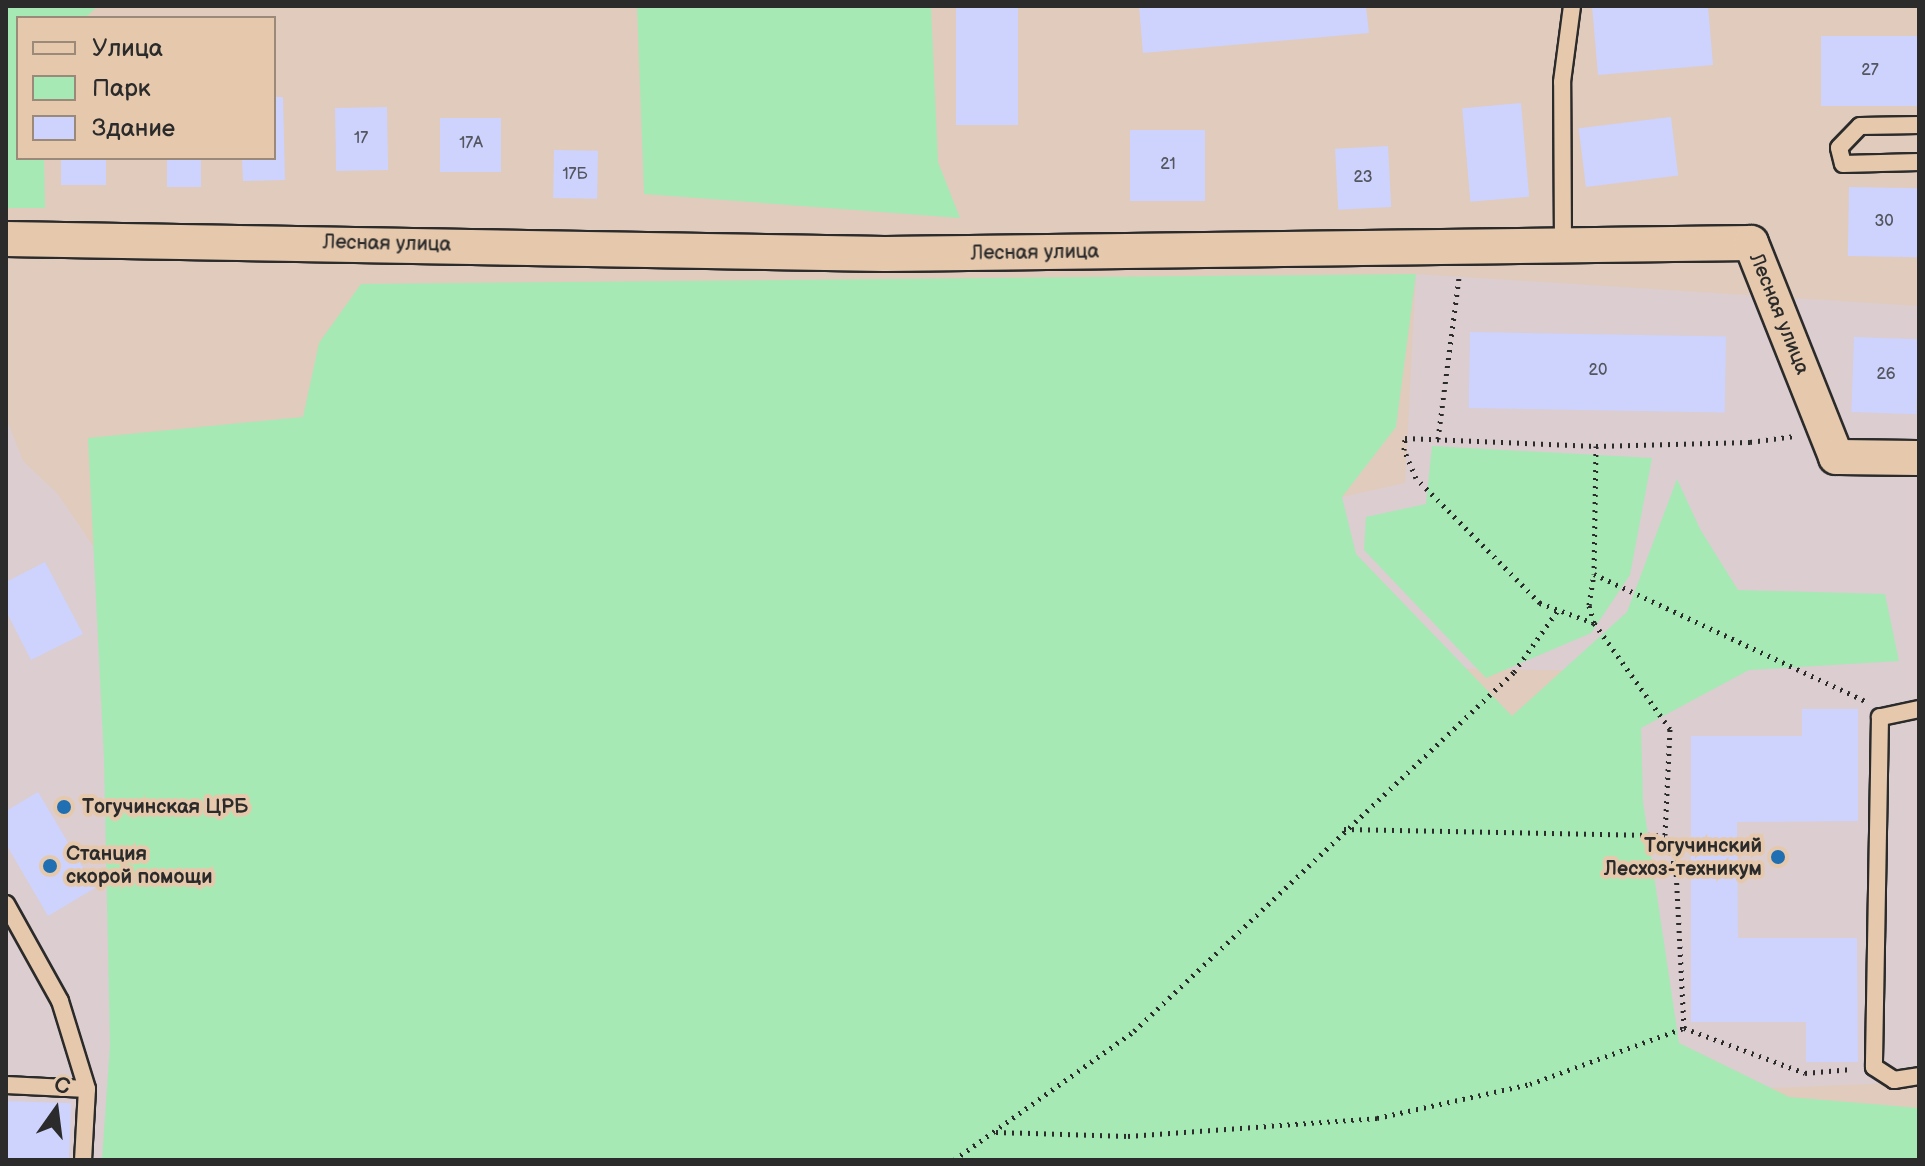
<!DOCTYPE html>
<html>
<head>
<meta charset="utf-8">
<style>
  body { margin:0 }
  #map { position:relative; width:1925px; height:1166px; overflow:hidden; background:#e1cbbd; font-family:"Balsamiq Sans",sans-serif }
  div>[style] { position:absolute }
  .built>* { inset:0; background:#dbcdd0 }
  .green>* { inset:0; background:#a6e9b4 }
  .building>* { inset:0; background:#cdd3fc; transform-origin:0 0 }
  .path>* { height:5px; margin-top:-2.5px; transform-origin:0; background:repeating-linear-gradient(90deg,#2b2b2b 0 2px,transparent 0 8px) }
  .roads { filter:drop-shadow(2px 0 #2b2b2b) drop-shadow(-2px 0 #2b2b2b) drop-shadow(0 2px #2b2b2b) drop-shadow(0 -2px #2b2b2b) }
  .service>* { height:16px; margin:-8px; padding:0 8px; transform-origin:8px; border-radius:8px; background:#e6c9ad }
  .minor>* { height:34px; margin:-17px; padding:0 17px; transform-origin:17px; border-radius:17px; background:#e6c9ad }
  .dots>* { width:22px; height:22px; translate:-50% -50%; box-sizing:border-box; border:4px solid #e6c9ad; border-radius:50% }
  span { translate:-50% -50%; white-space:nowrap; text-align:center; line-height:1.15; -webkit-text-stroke:8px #e6c9ad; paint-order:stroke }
  .number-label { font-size:16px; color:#54555f }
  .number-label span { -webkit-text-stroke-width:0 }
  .street-label { font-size:20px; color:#2b2b2b }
  .poi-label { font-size:20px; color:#2b2b2b; font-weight:700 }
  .left { translate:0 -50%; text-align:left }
  .right { translate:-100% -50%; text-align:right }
  .frame { position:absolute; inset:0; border:8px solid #2b2b2b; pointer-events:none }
  .legend { position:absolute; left:16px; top:16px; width:260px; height:144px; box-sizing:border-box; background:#e6c9ad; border:2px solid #9b8a79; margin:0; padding:10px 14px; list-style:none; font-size:24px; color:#2b2b2b }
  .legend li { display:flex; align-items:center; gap:16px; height:40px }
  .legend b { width:40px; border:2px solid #9b8a79 }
  .north { position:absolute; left:16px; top:1070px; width:80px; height:80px; -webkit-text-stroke:6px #e6c9ad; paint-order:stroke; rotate:14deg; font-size:22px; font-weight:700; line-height:32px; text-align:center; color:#2b2b2b }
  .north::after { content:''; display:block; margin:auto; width:28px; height:36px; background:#2b2b2b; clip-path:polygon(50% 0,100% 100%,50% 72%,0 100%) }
</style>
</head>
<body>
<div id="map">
  <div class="built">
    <div style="clip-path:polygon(1416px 274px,1919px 306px,1919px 1082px,1770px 1088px,1679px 1043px,1594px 671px,1421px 668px,1338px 566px,1342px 497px,1405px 483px)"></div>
    <div style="clip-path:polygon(6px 417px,23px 461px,58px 494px,114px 577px,126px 1160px,6px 1160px)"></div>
  </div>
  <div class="green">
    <div style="clip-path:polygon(6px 6px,98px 6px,85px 18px,18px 18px,18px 158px,44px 158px,45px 208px,6px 208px)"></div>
    <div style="clip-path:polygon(637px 6px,931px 6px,938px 162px,960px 218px,644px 194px)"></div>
    <div style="clip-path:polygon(1416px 274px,1396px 427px,1342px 497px,1356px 554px,1512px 716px,1627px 612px,1677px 479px,1700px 529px,1738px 590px,1885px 594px,1899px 661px,1749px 670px,1641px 728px,1643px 802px,1679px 1043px,1789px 1097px,1919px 1108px,1919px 1160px,102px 1160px,110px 1045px,104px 759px,88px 438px,303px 417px,319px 343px,361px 284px)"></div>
    <div style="clip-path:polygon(1432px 446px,1652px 458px,1630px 575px,1591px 633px,1486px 678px,1364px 550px,1366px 517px,1426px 504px)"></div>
  </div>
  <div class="building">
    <div style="left:956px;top:6px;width:62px;height:119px"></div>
    <div style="clip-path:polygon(1139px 6px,1366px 6px,1369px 33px,1143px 53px)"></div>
    <div style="clip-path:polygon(1592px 6px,1708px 6px,1713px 65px,1598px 75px)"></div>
    <div style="left:1821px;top:36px;width:98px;height:70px"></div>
    <div style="clip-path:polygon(274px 97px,283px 97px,285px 180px,243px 181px,242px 158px,274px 158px)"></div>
    <div style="left:1521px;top:103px;width:94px;height:59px;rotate:85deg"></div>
    <div style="left:387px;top:107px;width:63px;height:52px;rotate:89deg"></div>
    <div style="left:1671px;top:117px;width:59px;height:93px;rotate:83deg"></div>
    <div style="left:440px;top:118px;width:61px;height:54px"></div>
    <div style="left:1130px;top:130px;width:75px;height:71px"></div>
    <div style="left:1388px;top:146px;width:61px;height:53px;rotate:87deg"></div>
    <div style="left:554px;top:150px;width:44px;height:48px;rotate:1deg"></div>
    <div style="left:61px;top:158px;width:45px;height:27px"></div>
    <div style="left:167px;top:158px;width:34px;height:29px"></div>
    <div style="left:1849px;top:187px;width:70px;height:69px;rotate:1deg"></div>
    <div style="left:1470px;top:332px;width:256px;height:76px;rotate:1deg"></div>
    <div style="left:1854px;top:337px;width:65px;height:75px;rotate:2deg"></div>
    <div style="clip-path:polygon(45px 562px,83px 634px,31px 660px,6px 611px,6px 582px)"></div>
    <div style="clip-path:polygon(1802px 709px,1858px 709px,1858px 821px,1737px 822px,1738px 938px,1857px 938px,1858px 1062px,1806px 1062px,1806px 1022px,1691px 1022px,1691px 736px,1802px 736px)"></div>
    <div style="clip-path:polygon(38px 792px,95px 888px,48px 916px,6px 844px,6px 811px)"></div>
    <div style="left:6px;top:1101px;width:65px;height:59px;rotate:2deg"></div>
  </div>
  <div class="path">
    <div style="left:1438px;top:439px;width:162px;rotate:-82.6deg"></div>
    <div style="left:1596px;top:446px;width:154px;rotate:-1.5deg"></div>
    <div style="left:1750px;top:442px;width:45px;rotate:-7.6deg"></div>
    <div style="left:1594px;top:623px;width:58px;rotate:-159.7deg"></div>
    <div style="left:1540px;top:603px;width:176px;rotate:-134.8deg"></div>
    <div style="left:1416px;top:478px;width:30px;rotate:-113deg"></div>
    <div style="left:1404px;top:450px;width:12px;rotate:-85deg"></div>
    <div style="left:1405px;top:438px;width:191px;rotate:2.4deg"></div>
    <div style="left:1596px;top:446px;width:128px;rotate:90.9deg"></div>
    <div style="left:1344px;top:829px;width:321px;rotate:1.1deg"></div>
    <div style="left:1684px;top:1028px;width:158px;rotate:-92.9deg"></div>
    <div style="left:1676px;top:870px;width:37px;rotate:-107deg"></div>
    <div style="left:1665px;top:835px;width:106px;rotate:-87.3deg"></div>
    <div style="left:1670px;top:729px;width:130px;rotate:-125.6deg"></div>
    <div style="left:1594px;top:623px;width:19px;rotate:-106deg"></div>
    <div style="left:1589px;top:605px;width:31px;rotate:-81deg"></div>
    <div style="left:1594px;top:574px;width:302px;rotate:25.1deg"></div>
    <div style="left:996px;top:1132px;width:132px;rotate:1.7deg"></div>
    <div style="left:1128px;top:1136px;width:250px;rotate:-4.1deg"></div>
    <div style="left:1377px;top:1118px;width:157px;rotate:-12.5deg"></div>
    <div style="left:1530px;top:1084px;width:164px;rotate:-20deg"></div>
    <div style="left:1684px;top:1028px;width:129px;rotate:20.4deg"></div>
    <div style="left:1805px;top:1073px;width:47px;rotate:-4.9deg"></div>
    <div style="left:954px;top:1160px;width:221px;rotate:-35.6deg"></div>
    <div style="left:1134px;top:1031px;width:523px;rotate:-43.37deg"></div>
    <div style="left:1514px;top:672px;width:76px;rotate:-54.6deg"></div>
  </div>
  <div class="roads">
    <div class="service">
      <div style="left:1919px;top:125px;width:59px;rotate:179deg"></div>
      <div style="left:1860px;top:126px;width:30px;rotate:134deg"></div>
      <div style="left:1839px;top:148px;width:16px;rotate:76deg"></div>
      <div style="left:1843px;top:164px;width:76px;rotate:-1.5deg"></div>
      <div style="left:1563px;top:246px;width:164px;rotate:-90.3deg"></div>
      <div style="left:1562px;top:82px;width:77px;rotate:-82.5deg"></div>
      <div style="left:1919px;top:709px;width:40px;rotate:168deg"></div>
      <div style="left:1880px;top:717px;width:350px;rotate:91deg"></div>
      <div style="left:1874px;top:1067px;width:24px;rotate:33deg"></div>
      <div style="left:1894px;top:1080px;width:25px;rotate:-9deg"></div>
      <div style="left:6px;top:904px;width:111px;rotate:60.9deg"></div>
      <div style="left:60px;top:1001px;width:92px;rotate:72.9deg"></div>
      <div style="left:6px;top:1085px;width:81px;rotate:2.8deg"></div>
      <div style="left:87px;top:1089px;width:71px;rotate:93.2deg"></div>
    </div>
    <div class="minor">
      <div style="left:6px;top:239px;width:879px;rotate:0.98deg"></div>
      <div style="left:885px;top:254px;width:866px;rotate:-0.73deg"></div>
      <div style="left:1751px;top:243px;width:230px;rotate:68.3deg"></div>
      <div style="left:1836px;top:457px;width:83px;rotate:0.7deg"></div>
    </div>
  </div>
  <div class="dots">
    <div style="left:64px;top:807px;background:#1f6fb2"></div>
    <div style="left:1778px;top:857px;background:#1f6fb2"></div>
    <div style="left:50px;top:866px;background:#1f6fb2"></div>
  </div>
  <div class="number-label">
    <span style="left:1870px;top:71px">27</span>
    <span style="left:361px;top:139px">17</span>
    <span style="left:471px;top:144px">17А</span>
    <span style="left:1168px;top:165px">21</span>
    <span style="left:575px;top:175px">17Б</span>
    <span style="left:1363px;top:178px">23</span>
    <span style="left:1884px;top:222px">30</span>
    <span style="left:1598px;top:371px">20</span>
    <span style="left:1886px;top:375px">26</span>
  </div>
  <div class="street-label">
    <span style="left:387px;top:244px;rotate:1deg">Лесная улица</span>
    <span style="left:1035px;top:253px;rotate:-1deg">Лесная улица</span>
    <span style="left:1779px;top:314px;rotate:68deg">Лесная улица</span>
  </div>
  <div class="poi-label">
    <span class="left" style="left:82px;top:807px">Тогучинская ЦРБ</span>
    <span class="right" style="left:1762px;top:858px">Тогучинский<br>Лесхоз-техникум</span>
    <span class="left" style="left:66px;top:866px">Станция<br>скорой помощи</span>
  </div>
  <div class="frame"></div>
  <ul class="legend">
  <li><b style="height:10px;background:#e6c9ad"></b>Улица</li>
  <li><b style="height:22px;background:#a6e9b4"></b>Парк</li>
  <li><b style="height:22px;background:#cdd3fc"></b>Здание</li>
  </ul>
  <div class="north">С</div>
</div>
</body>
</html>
